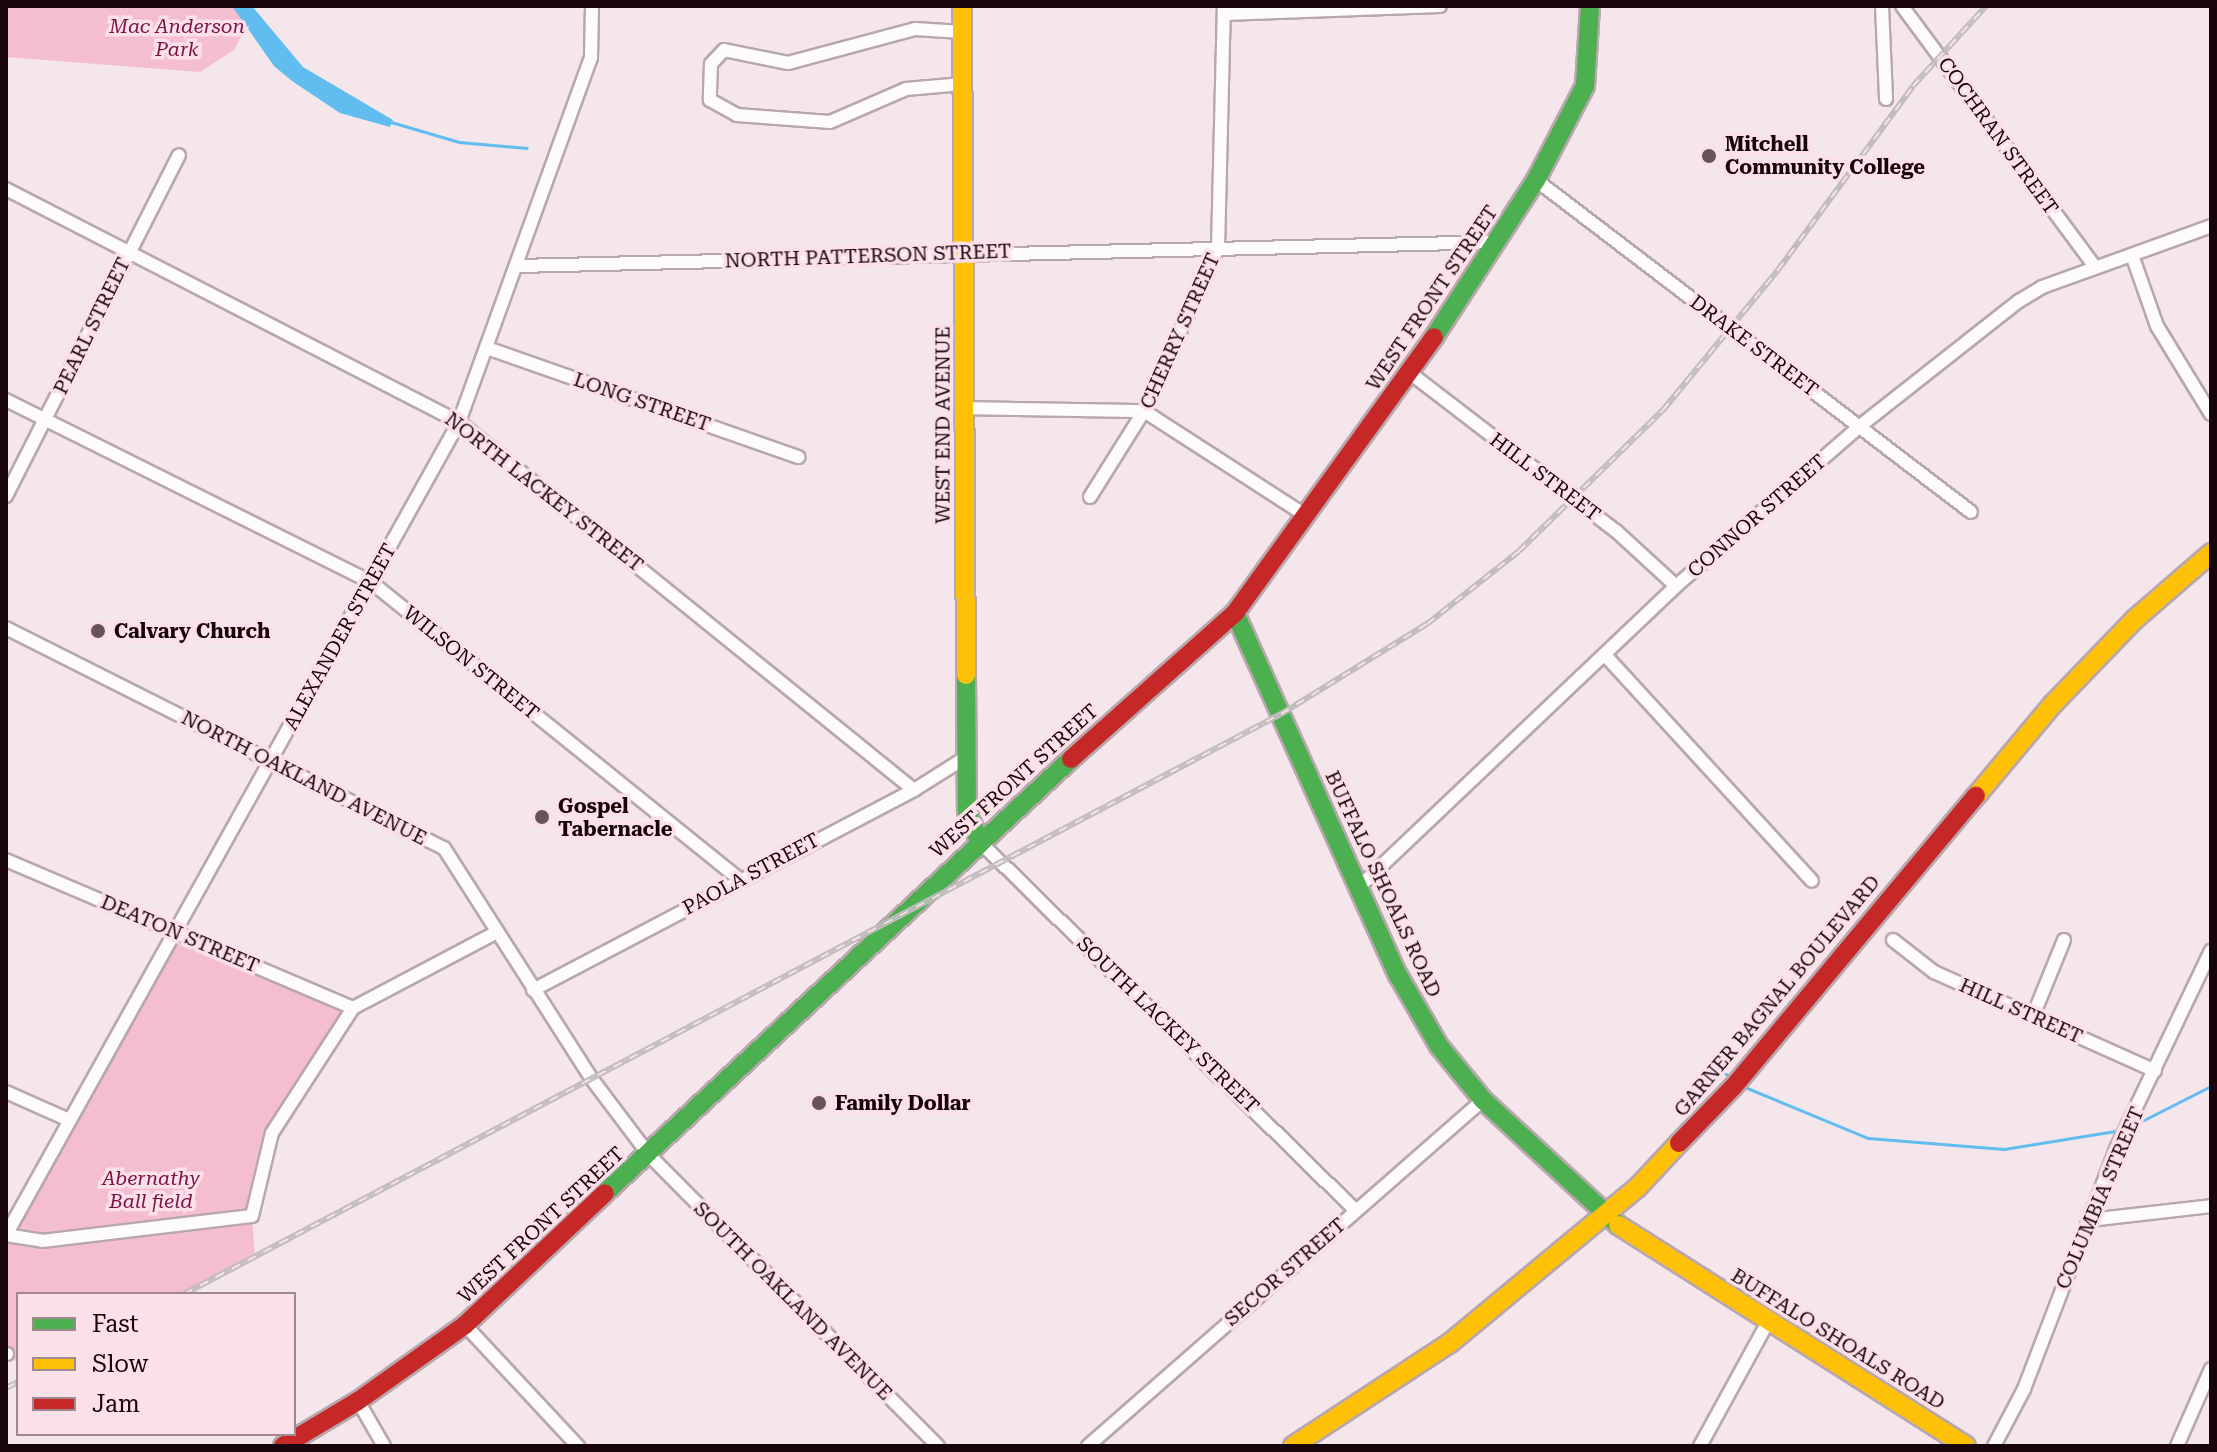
<!DOCTYPE html>
<html>
<head>
<meta charset="utf-8">
<style>
  body { margin:0 }
  #map { position:relative; width:2217px; height:1452px; overflow:hidden; background:#f5e6eb; font-family:"Roboto Serif",serif }
  div>[style] { position:absolute }
  .green>* { inset:0; background:#f4bdd0 }
  .water>* { inset:0; background:#61bdf0 }
  .stream>* { height:3px; margin:-1.5px; padding:0 1.5px; transform-origin:1.5px; border-radius:1.5px; background:#61bdf0 }
  .roads { filter:drop-shadow(2px 0 #b8a7ad) drop-shadow(-2px 0 #b8a7ad) drop-shadow(0 2px #b8a7ad) drop-shadow(0 -2px #b8a7ad) }
  .street>* { height:12px; margin:-6px; padding:0 6px; transform-origin:6px; border-radius:6px; background:#fefbfc }
  .fast>* { height:18px; margin:-9px; padding:0 9px; transform-origin:9px; border-radius:9px; background:#4caf50 }
  .slow>* { height:18px; margin:-9px; padding:0 9px; transform-origin:9px; border-radius:9px; background:#ffc107 }
  .jam>* { height:18px; margin:-9px; padding:0 9px; transform-origin:9px; border-radius:9px; background:#c62828 }
  .rail>* { height:6px; margin-top:-3px; transform-origin:0; background:repeating-linear-gradient(90deg,#fbe0e8 0 9px,#c1bdbf 0 18px); box-sizing:border-box; border-block:2px solid #c1bdbf }
  .dots>* { width:22px; height:22px; translate:-50% -50%; box-sizing:border-box; border:4px solid #fbe0e8; border-radius:50% }
  span { translate:-50% -50%; white-space:nowrap; text-align:center; line-height:1.15; -webkit-text-stroke:7px #fbe0e8; paint-order:stroke }
  .park-label { font-size:20px; color:#7b1245; font-style:italic }
  .street-label { font-size:20px; color:#18050c }
  .poi-label { font-size:20px; color:#18050c; font-weight:700 }
  .left { translate:0 -50%; text-align:left }
  .frame { position:absolute; inset:0; border:8px solid #18050c; pointer-events:none }
  .legend { position:absolute; left:16px; top:1292px; width:280px; height:144px; box-sizing:border-box; background:#fbe0e8; border:2px solid #a08890; margin:0; padding:10px 14px; list-style:none; font-size:24px; color:#18050c }
  .legend li { display:flex; align-items:center; gap:16px; height:40px }
  .legend b { width:40px; border:2px solid #a08890 }
</style>
</head>
<body>
<div id="map">
  <div class="green">
    <div style="clip-path:polygon(6px 6px,251px 6px,251px 17px,234px 50px,200px 72px,6px 57px)"></div>
    <div style="clip-path:polygon(175px 932px,353px 1008px,272px 1133px,252px 1216px,255px 1257px,184px 1294px,18px 1294px,18px 1363px,6px 1354px,6px 1235px)"></div>
  </div>
  <div class="water">
    <div style="clip-path:polygon(232px 6px,252px 6px,303px 67px,393px 120px,390px 127px,340px 113px,292px 81px,274px 66px)"></div>
  </div>
  <div class="stream">
    <div style="left:391px;top:122px;width:71px;rotate:16.4deg"></div>
    <div style="left:459px;top:142px;width:68px;rotate:5deg"></div>
    <div style="left:1717px;top:1069px;width:16px;rotate:30deg"></div>
    <div style="left:1747px;top:1088px;width:131px;rotate:22.5deg"></div>
    <div style="left:1868px;top:1138px;width:136px;rotate:4.6deg"></div>
    <div style="left:2004px;top:1149px;width:119px;rotate:-9.2deg"></div>
    <div style="left:2132px;top:1126px;width:89px;rotate:-26.9deg"></div>
  </div>
  <div class="roads">
    <div class="street">
      <div style="left:1882px;top:6px;width:93px;rotate:87.5deg"></div>
      <div style="left:1902px;top:6px;width:325px;rotate:53.5deg"></div>
      <div style="left:1224px;top:14px;width:216px;rotate:-2.1deg"></div>
      <div style="left:962px;top:32px;width:47px;rotate:-176.3deg"></div>
      <div style="left:915px;top:29px;width:131px;rotate:165deg"></div>
      <div style="left:788px;top:63px;width:65px;rotate:-168.5deg"></div>
      <div style="left:724px;top:50px;width:19px;rotate:133deg"></div>
      <div style="left:711px;top:64px;width:36px;rotate:92deg"></div>
      <div style="left:710px;top:100px;width:31px;rotate:29deg"></div>
      <div style="left:737px;top:115px;width:93px;rotate:4.3deg"></div>
      <div style="left:830px;top:122px;width:83px;rotate:-23.5deg"></div>
      <div style="left:906px;top:89px;width:57px;rotate:-5deg"></div>
      <div style="left:1536px;top:180px;width:547px;rotate:37.35deg"></div>
      <div style="left:6px;top:189px;width:509px;rotate:27.22deg"></div>
      <div style="left:459px;top:422px;width:585px;rotate:38.97deg"></div>
      <div style="left:2132px;top:255px;width:75px;rotate:70.6deg"></div>
      <div style="left:2157px;top:326px;width:103px;rotate:58.5deg"></div>
      <div style="left:518px;top:266px;width:981px;rotate:-1.4deg"></div>
      <div style="left:487px;top:348px;width:330px;rotate:19.3deg"></div>
      <div style="left:1410px;top:373px;width:260px;rotate:37.5deg"></div>
      <div style="left:1616px;top:531px;width:81px;rotate:42.5deg"></div>
      <div style="left:6px;top:400px;width:408px;rotate:26.5deg"></div>
      <div style="left:371px;top:582px;width:473px;rotate:38.9deg"></div>
      <div style="left:965px;top:408px;width:179px;rotate:1deg"></div>
      <div style="left:1144px;top:411px;width:193px;rotate:32.9deg"></div>
      <div style="left:6px;top:496px;width:382px;rotate:-63.1deg"></div>
      <div style="left:1090px;top:497px;width:102px;rotate:-57.9deg"></div>
      <div style="left:1144px;top:411px;width:179px;rotate:-65.6deg"></div>
      <div style="left:1218px;top:248px;width:242px;rotate:-88.6deg"></div>
      <div style="left:6px;top:628px;width:490px;rotate:26.7deg"></div>
      <div style="left:444px;top:848px;width:273px;rotate:57.4deg"></div>
      <div style="left:591px;top:1078px;width:96px;rotate:53deg"></div>
      <div style="left:649px;top:1155px;width:410px;rotate:45.2deg"></div>
      <div style="left:1605px;top:655px;width:306px;rotate:47.5deg"></div>
      <div style="left:979px;top:841px;width:527px;rotate:44.46deg"></div>
      <div style="left:6px;top:860px;width:377px;rotate:23.1deg"></div>
      <div style="left:1358px;top:888px;width:439px;rotate:-43.5deg"></div>
      <div style="left:1676px;top:586px;width:244px;rotate:-41deg"></div>
      <div style="left:1860px;top:426px;width:202px;rotate:-38.2deg"></div>
      <div style="left:2019px;top:301px;width:27px;rotate:-31deg"></div>
      <div style="left:2042px;top:287px;width:180px;rotate:-19.8deg"></div>
      <div style="left:1893px;top:940px;width:52px;rotate:38deg"></div>
      <div style="left:1934px;top:972px;width:242px;rotate:24.1deg"></div>
      <div style="left:533px;top:990px;width:430px;rotate:-27.7deg"></div>
      <div style="left:914px;top:790px;width:64px;rotate:-32.2deg"></div>
      <div style="left:2033px;top:1016px;width:82px;rotate:-67.8deg"></div>
      <div style="left:6px;top:1092px;width:69px;rotate:24deg"></div>
      <div style="left:2089px;top:1220px;width:123px;rotate:-6.5deg"></div>
      <div style="left:6px;top:1235px;width:931px;rotate:-60.87deg"></div>
      <div style="left:459px;top:422px;width:387px;rotate:-70.1deg"></div>
      <div style="left:591px;top:58px;width:52px;rotate:-88.9deg"></div>
      <div style="left:6px;top:1235px;width:36px;rotate:9deg"></div>
      <div style="left:42px;top:1241px;width:211px;rotate:-6.8deg"></div>
      <div style="left:252px;top:1216px;width:85px;rotate:-76.5deg"></div>
      <div style="left:272px;top:1133px;width:149px;rotate:-57.1deg"></div>
      <div style="left:353px;top:1008px;width:163px;rotate:-27.8deg"></div>
      <div style="left:465px;top:1325px;width:166px;rotate:47deg"></div>
      <div style="left:6px;top:1354px;width:1px"></div>
      <div style="left:358px;top:1401px;width:52px;rotate:60deg"></div>
      <div style="left:1088px;top:1446px;width:525px;rotate:-41.22deg"></div>
      <div style="left:1700px;top:1446px;width:141px;rotate:-61.3deg"></div>
      <div style="left:1994px;top:1446px;width:64px;rotate:-62.2deg"></div>
      <div style="left:2024px;top:1389px;width:257px;rotate:-69deg"></div>
      <div style="left:2116px;top:1149px;width:220px;rotate:-64.4deg"></div>
      <div style="left:2177px;top:1446px;width:84px;rotate:-66.2deg"></div>
    </div>
    <div class="fast">
      <div style="left:1434px;top:337px;width:187px;rotate:-57deg"></div>
      <div style="left:1536px;top:180px;width:106px;rotate:-62.5deg"></div>
      <div style="left:1585px;top:86px;width:80px;rotate:-86.4deg"></div>
      <div style="left:1235px;top:613px;width:397px;rotate:65.8deg"></div>
      <div style="left:1398px;top:975px;width:82px;rotate:60deg"></div>
      <div style="left:1439px;top:1046px;width:70px;rotate:50.8deg"></div>
      <div style="left:1483px;top:1100px;width:184px;rotate:42.8deg"></div>
      <div style="left:966px;top:675px;width:136px;rotate:89.6deg"></div>
      <div style="left:967px;top:811px;width:32px;rotate:68deg"></div>
      <div style="left:605px;top:1193px;width:637px;rotate:-42.96deg"></div>
    </div>
    <div class="slow">
      <div style="left:962px;top:6px;width:669px;rotate:89.66deg"></div>
      <div style="left:1976px;top:796px;width:120px;rotate:-50.1deg"></div>
      <div style="left:2053px;top:704px;width:117px;rotate:-46deg"></div>
      <div style="left:2134px;top:620px;width:102px;rotate:-41deg"></div>
      <div style="left:1618px;top:1225px;width:412px;rotate:32.4deg"></div>
      <div style="left:1293px;top:1446px;width:188px;rotate:-33.3deg"></div>
      <div style="left:1450px;top:1343px;width:243px;rotate:-39.7deg"></div>
      <div style="left:1637px;top:1188px;width:62px;rotate:-47deg"></div>
    </div>
    <div class="jam">
      <div style="left:1071px;top:759px;width:220px;rotate:-41.7deg"></div>
      <div style="left:1235px;top:613px;width:340px;rotate:-54.2deg"></div>
      <div style="left:1679px;top:1143px;width:79px;rotate:-46deg"></div>
      <div style="left:1734px;top:1086px;width:378px;rotate:-50.2deg"></div>
      <div style="left:283px;top:1446px;width:87px;rotate:-31deg"></div>
      <div style="left:358px;top:1401px;width:131px;rotate:-35.4deg"></div>
      <div style="left:465px;top:1325px;width:192px;rotate:-43.3deg"></div>
    </div>
  </div>
  <div class="rail">
    <div style="left:184px;top:1294px;width:1241px;rotate:-27.87deg"></div>
    <div style="left:1281px;top:714px;width:172px;rotate:-31.7deg"></div>
    <div style="left:1427px;top:624px;width:117px;rotate:-38.4deg"></div>
    <div style="left:1519px;top:551px;width:202px;rotate:-44.4deg"></div>
    <div style="left:1663px;top:410px;width:181px;rotate:-50.6deg"></div>
    <div style="left:1778px;top:270px;width:228px;rotate:-53.7deg"></div>
    <div style="left:1913px;top:86px;width:108px;rotate:-47.6deg"></div>
    <div style="left:6px;top:1388px;width:13px;rotate:-27deg"></div>
  </div>
  <div class="dots">
    <div style="left:1709px;top:156px;background:#65545a"></div>
    <div style="left:98px;top:631px;background:#65545a"></div>
    <div style="left:542px;top:817px;background:#65545a"></div>
    <div style="left:819px;top:1103px;background:#65545a"></div>
  </div>
  <div class="park-label">
    <span style="left:177px;top:38px">Mac Anderson<br>Park</span>
    <span style="left:151px;top:1190px">Abernathy<br>Ball field</span>
  </div>
  <div class="street-label">
    <span style="left:1998px;top:136px;rotate:54deg">COCHRAN STREET</span>
    <span style="left:868px;top:256px;rotate:-2deg">NORTH PATTERSON STREET</span>
    <span style="left:1432px;top:298px;rotate:-56deg">WEST FRONT STREET</span>
    <span style="left:92px;top:326px;rotate:-64deg">PEARL STREET</span>
    <span style="left:1180px;top:331px;rotate:-66deg">CHERRY STREET</span>
    <span style="left:1754px;top:346px;rotate:37deg">DRAKE STREET</span>
    <span style="left:642px;top:402px;rotate:19deg">LONG STREET</span>
    <span style="left:943px;top:425px;rotate:-90deg">WEST END AVENUE</span>
    <span style="left:1545px;top:477px;rotate:37deg">HILL STREET</span>
    <span style="left:544px;top:492px;rotate:38deg">NORTH LACKEY STREET</span>
    <span style="left:1757px;top:516px;rotate:-41deg">CONNOR STREET</span>
    <span style="left:340px;top:637px;rotate:-61deg">ALEXANDER STREET</span>
    <span style="left:471px;top:663px;rotate:39deg">WILSON STREET</span>
    <span style="left:304px;top:778px;rotate:27deg">NORTH OAKLAND AVENUE</span>
    <span style="left:1014px;top:781px;rotate:-42deg">WEST FRONT STREET</span>
    <span style="left:751px;top:874px;rotate:-28deg">PAOLA STREET</span>
    <span style="left:1383px;top:884px;rotate:65deg">BUFFALO SHOALS ROAD</span>
    <span style="left:180px;top:934px;rotate:23deg">DEATON STREET</span>
    <span style="left:1777px;top:996px;rotate:-50deg">GARNER BAGNAL BOULEVARD</span>
    <span style="left:2021px;top:1011px;rotate:24deg">HILL STREET</span>
    <span style="left:1168px;top:1025px;rotate:44deg">SOUTH LACKEY STREET</span>
    <span style="left:2100px;top:1198px;rotate:-67deg">COLUMBIA STREET</span>
    <span style="left:541px;top:1225px;rotate:-43deg">WEST FRONT STREET</span>
    <span style="left:1285px;top:1272px;rotate:-41deg">SECOR STREET</span>
    <span style="left:793px;top:1301px;rotate:45deg">SOUTH OAKLAND AVENUE</span>
    <span style="left:1838px;top:1339px;rotate:32deg">BUFFALO SHOALS ROAD</span>
  </div>
  <div class="poi-label">
    <span class="left" style="left:1725px;top:156px">Mitchell<br>Community College</span>
    <span class="left" style="left:114px;top:631px">Calvary Church</span>
    <span class="left" style="left:558px;top:818px">Gospel<br>Tabernacle</span>
    <span class="left" style="left:835px;top:1103px">Family Dollar</span>
  </div>
  <div class="frame"></div>
  <ul class="legend">
  <li><b style="height:10px;background:#4caf50"></b>Fast</li>
  <li><b style="height:10px;background:#ffc107"></b>Slow</li>
  <li><b style="height:10px;background:#c62828"></b>Jam</li>
  </ul>
</div>
</body>
</html>
